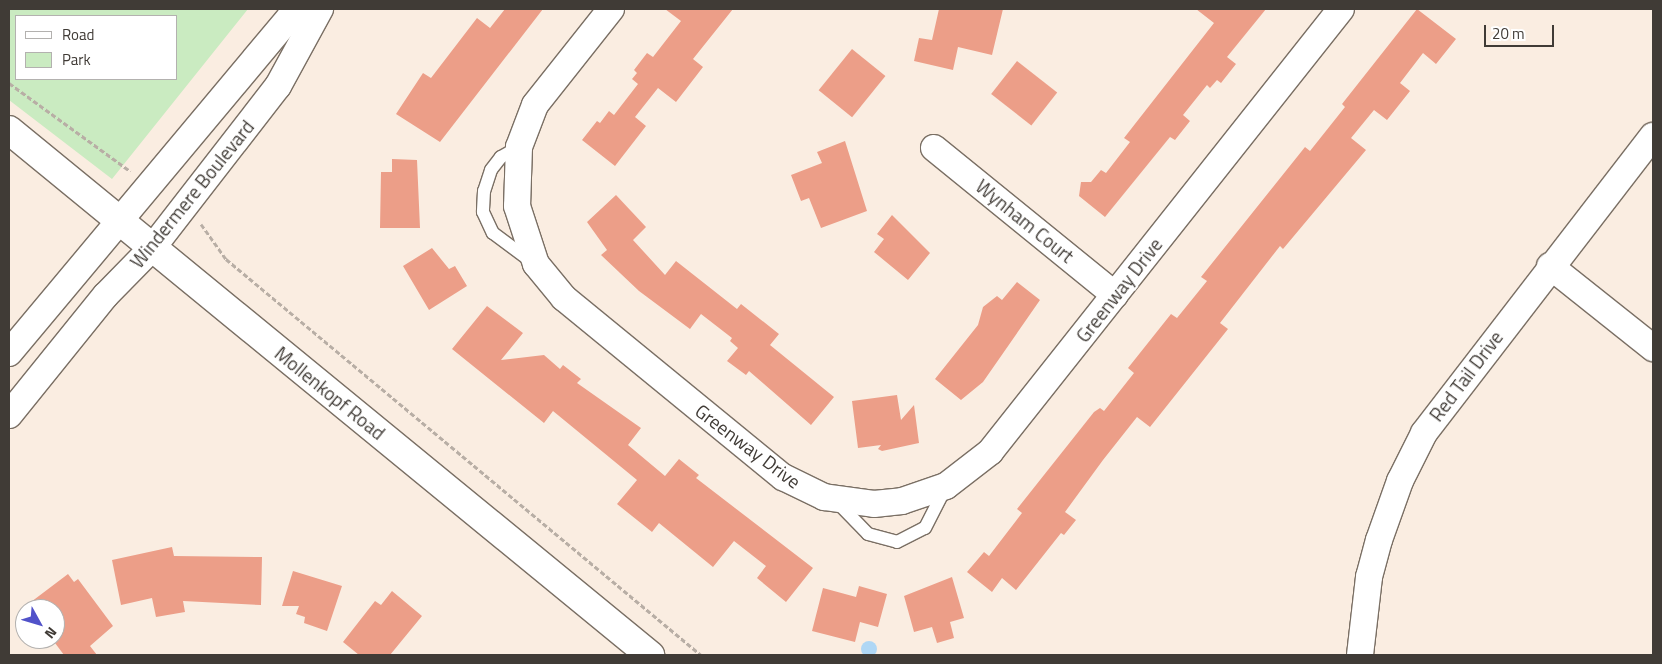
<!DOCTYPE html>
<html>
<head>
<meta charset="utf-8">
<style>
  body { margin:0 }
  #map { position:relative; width:1662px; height:664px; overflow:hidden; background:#faede1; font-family:"Titillium Web",sans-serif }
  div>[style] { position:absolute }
  .green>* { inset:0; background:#caebc1 }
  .water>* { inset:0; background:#afd7f5 }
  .round { border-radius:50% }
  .building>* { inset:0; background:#ec9e88; transform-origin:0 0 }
  .path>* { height:3px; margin-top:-1.5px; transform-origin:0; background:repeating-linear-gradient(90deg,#b8aea5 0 5px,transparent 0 7.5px) }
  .roads { filter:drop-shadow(1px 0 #7a6f64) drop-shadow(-1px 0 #7a6f64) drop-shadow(0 1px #7a6f64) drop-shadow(0 -1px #7a6f64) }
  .lane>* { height:12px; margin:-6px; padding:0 6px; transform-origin:6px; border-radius:6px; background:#fff }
  .street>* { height:26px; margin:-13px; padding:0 13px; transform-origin:13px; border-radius:13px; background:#fff }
  .secondary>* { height:28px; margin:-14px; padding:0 14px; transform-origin:14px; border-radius:14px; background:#fff }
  span { translate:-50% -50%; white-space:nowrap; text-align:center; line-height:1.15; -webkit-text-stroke:4px #fff; paint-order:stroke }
  .street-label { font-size:19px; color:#403b36 }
  .frame { position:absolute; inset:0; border:10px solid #403b36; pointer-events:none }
  .legend { position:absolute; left:15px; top:15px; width:162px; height:65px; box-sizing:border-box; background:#fff; border:1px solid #b3b1af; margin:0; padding:6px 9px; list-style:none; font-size:15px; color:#403b36 }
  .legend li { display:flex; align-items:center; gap:10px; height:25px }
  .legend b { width:25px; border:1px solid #b3b1af }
  .north { position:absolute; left:15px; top:599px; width:50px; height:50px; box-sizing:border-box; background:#fff; border:1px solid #b3b1af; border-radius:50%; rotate:129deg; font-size:14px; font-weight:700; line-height:20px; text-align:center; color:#403b36 }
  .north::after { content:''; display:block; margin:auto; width:18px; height:22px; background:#5152c9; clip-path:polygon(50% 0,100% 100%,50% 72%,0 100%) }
  .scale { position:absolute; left:1484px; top:25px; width:70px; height:22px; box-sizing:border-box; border:2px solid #403b36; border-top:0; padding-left:6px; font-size:15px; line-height:18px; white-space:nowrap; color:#403b36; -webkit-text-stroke:4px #fff; paint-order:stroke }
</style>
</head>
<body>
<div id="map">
  <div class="green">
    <div style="clip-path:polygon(evenodd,9px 9px,248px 9px,112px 179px,9px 100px,9px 9px,16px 16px,176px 16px,176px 79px,16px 79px,16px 16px)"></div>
  </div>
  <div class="water">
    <div class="round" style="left:861px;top:641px;width:16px;height:16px"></div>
  </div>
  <div class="building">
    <div style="clip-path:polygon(505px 9px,543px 9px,440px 142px,396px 114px,423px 73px,431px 78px,477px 18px,490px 28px)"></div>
    <div style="clip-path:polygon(665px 9px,733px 9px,693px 59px,703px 67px,676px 102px,658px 88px,635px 117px,646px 126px,615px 166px,582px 140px,597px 121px,600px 123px,609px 111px,614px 115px,638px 84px,632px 79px,637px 73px,634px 70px,647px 53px,653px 57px,681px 21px)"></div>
    <div style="clip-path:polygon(939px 9px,1003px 9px,992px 55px,958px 47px,953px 70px,914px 61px,919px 38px,932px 40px)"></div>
    <div style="clip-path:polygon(1196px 9px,1266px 9px,1227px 57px,1236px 64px,1221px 83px,1217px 80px,1210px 88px,1207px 85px,1183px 115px,1190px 121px,1175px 140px,1170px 137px,1105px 217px,1079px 196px,1081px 182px,1091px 182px,1101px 170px,1106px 173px,1130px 142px,1124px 138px,1214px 23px)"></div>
    <div style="clip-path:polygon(1417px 9px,1456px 39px,1436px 64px,1423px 53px,1400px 83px,1410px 91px,1387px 120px,1374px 110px,1351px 138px,1366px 150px,1283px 249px,1280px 246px,1220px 323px,1228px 329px,1150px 427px,1137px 417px,1103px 460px,1065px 512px,1076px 520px,1064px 535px,1061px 533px,1016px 590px,1002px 578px,992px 592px,967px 572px,984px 552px,989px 556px,1022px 513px,1017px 509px,1094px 412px,1100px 408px,1104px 411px,1134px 373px,1128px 368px,1171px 314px,1177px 318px,1207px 281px,1201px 277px,1305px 147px,1310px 151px,1345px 107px,1342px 104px)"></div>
    <div style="left:852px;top:49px;width:43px;height:53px;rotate:39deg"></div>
    <div style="left:1017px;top:61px;width:51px;height:42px;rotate:38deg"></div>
    <div style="clip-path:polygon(845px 141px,867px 211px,821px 228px,809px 198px,801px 201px,791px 175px,822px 163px,817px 152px)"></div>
    <div style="clip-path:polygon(392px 159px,417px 160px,420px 228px,380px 228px,381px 172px,392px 172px)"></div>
    <div style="clip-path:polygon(616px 195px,646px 227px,633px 240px,665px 275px,676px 261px,737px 309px,741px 304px,779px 334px,770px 345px,834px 397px,811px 425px,749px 371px,746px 375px,727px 361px,738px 348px,730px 341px,732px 338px,701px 314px,690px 329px,639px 291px,601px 255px,607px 250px,587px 222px)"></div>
    <div style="clip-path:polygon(892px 215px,930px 253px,908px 280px,874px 252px,884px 239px,877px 234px)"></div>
    <div style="clip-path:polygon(432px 248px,449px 269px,455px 266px,467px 286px,429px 310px,403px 266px)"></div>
    <div style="clip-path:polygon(1017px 282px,1040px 300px,983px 382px,961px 400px,935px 379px,978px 325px,983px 307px,997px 296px,1002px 300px)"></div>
    <div style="clip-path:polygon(487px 306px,523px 333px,501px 360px,544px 355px,560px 369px,563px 365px,581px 379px,577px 383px,641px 428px,628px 445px,665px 476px,679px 459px,699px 475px,696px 478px,813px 568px,786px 602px,757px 578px,766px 566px,734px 541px,713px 567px,659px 523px,652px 532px,617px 504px,637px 480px,553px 411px,544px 423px,452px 349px)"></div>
    <div style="clip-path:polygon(897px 395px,901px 420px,914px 405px,919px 443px,882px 451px,878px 449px,881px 445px,858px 448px,852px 401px)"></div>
    <div style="clip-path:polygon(172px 547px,174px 556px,262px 557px,261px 605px,183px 601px,185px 612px,156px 617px,152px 598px,121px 605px,112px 560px)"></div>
    <div style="clip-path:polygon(293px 571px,342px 586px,327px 631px,304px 623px,305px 617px,296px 614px,299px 606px,282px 606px)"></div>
    <div style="clip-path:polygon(68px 574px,74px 582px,78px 579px,113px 626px,90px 646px,97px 655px,64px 655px,52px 639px,55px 609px,27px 605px)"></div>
    <div style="clip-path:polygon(952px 577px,964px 618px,950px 622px,954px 638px,937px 643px,932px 627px,914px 632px,904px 596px)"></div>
    <div style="clip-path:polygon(859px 586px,887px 594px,878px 627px,860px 622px,855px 642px,812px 631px,823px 588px,856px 597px)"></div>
    <div style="clip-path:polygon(392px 591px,422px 616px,390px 655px,359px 655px,343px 642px,375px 601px,381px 605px)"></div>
  </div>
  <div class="path">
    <div style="left:9px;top:83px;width:150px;rotate:36deg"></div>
    <div style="left:201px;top:224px;width:43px;rotate:54.5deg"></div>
    <div style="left:226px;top:259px;width:618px;rotate:39.82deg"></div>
  </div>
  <div class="roads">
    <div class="lane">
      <div style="left:519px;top:147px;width:21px;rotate:151deg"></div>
      <div style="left:501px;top:157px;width:16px;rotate:128deg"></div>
      <div style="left:491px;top:170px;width:22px;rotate:108deg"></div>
      <div style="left:484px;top:191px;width:21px;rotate:93deg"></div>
      <div style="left:483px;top:212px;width:23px;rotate:65deg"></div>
      <div style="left:493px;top:233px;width:49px;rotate:36.6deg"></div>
      <div style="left:838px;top:503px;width:43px;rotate:45.9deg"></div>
      <div style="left:868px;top:534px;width:30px;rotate:15deg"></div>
      <div style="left:897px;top:542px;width:31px;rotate:-27deg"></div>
      <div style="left:925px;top:528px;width:44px;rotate:-62.9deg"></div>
    </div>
    <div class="street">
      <div style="left:611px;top:9px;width:122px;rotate:128.4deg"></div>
      <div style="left:535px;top:105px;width:45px;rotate:110.9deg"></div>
      <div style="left:519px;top:147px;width:59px;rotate:91.9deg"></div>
      <div style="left:517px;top:206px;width:61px;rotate:71.9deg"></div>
      <div style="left:536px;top:264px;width:44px;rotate:50.5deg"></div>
      <div style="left:564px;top:298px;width:283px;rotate:39.3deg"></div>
      <div style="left:783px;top:477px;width:46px;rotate:26deg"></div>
      <div style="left:824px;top:497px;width:50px;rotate:8deg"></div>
      <div style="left:874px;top:504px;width:28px;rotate:-6deg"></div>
      <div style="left:902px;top:501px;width:46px;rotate:-18.8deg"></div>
      <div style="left:946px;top:486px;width:56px;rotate:-37.7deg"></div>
      <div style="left:990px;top:452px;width:565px;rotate:-51.61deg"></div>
      <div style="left:934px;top:148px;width:233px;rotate:39.1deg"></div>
      <div style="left:1550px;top:266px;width:132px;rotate:38.5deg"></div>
      <div style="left:9px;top:353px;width:438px;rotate:-50.1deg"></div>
      <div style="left:290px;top:17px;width:16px;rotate:-30deg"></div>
      <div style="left:9px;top:415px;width:154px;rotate:-51.1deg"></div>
      <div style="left:106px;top:295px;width:67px;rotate:-45.6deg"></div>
      <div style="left:153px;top:247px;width:204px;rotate:-52.2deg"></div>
      <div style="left:278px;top:86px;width:88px;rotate:-61.4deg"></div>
      <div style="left:1360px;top:655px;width:79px;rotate:-83.4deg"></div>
      <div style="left:1369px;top:577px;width:38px;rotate:-75deg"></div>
      <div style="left:1379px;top:540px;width:63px;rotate:-70.4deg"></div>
      <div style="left:1400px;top:481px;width:54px;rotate:-63.4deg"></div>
      <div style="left:1424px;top:433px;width:375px;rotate:-52.4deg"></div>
    </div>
    <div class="secondary">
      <div style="left:9px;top:130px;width:829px;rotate:39.32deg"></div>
    </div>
  </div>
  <div class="street-label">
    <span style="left:192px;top:194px;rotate:-51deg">Windermere Boulevard</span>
    <span style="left:1025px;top:221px;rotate:39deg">Wynham Court</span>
    <span style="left:1119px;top:290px;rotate:-52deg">Greenway Drive</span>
    <span style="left:1466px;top:376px;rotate:-53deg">Red Tail Drive</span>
    <span style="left:330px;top:393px;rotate:39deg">Mollenkopf Road</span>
    <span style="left:748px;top:446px;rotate:37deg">Greenway Drive</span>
  </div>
  <div class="frame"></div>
  <ul class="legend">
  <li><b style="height:6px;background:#fff"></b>Road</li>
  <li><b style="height:14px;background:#caebc1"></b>Park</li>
  </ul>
  <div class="north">N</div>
  <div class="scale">20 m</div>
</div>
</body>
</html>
